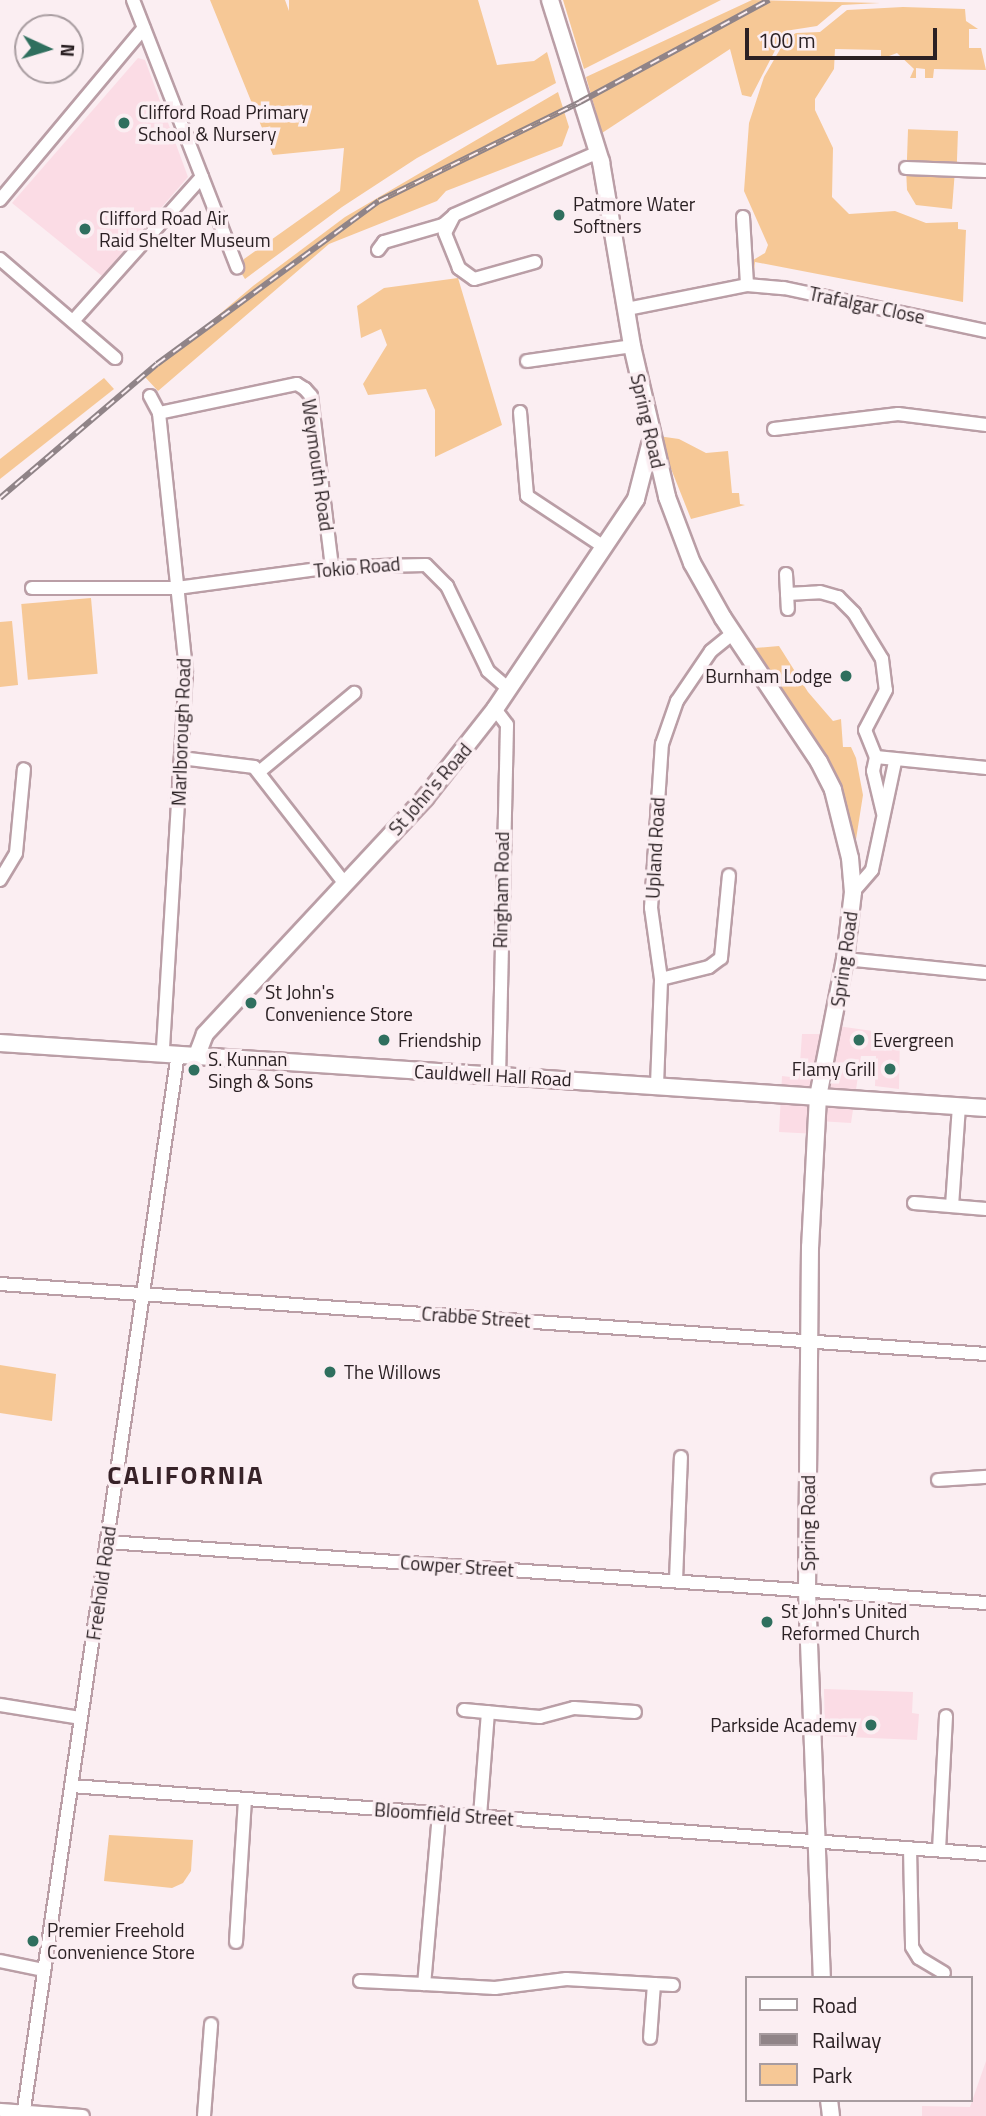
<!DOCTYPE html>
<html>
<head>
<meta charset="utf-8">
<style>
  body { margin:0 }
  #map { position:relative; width:986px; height:2116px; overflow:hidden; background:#fbeef2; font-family:"Titillium Web",sans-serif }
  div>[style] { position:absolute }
  .built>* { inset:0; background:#fbdce5 }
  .green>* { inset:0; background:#f6c896; transform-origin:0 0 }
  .roads { filter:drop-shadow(2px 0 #ba9ea6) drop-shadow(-2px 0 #ba9ea6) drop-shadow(0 2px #ba9ea6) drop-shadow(0 -2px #ba9ea6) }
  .minor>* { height:12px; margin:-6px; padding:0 6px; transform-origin:6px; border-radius:6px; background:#fff }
  .tertiary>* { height:16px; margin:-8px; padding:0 8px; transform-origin:8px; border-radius:8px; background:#fff }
  .rail>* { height:6px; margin-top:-3px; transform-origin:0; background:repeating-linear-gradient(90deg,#fbeef2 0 10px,#908488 0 20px); box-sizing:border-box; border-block:2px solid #908488 }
  .dots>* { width:19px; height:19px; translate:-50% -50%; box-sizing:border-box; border:4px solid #fbeef2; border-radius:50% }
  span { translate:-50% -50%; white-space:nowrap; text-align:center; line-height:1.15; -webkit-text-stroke:7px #fbeef2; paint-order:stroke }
  .poi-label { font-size:19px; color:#2b2124 }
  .left { translate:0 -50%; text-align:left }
  .right { translate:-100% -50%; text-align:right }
  .street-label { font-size:19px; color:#2b2124 }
  .district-label { font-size:26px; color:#382329; font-weight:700; letter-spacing:2px }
  .legend { position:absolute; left:745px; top:1976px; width:228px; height:126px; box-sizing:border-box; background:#fbeef2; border:2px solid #a89ca0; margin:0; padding:9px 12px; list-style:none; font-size:21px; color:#2b2124 }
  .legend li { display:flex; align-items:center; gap:14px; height:35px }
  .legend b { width:35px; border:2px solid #a89ca0 }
  .north { position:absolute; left:14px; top:14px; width:70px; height:70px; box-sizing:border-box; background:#fbeef2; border:2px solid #a89ca0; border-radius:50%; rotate:94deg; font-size:19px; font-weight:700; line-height:28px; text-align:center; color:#2b2124 }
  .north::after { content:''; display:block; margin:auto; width:24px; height:32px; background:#2f6f5e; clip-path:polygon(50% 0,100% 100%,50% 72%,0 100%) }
  .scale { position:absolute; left:745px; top:28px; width:192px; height:32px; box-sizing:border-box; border:4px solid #2b2124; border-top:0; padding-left:9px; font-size:21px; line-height:24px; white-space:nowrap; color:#2b2124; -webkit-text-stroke:5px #fbeef2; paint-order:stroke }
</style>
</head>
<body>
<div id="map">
  <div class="built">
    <div style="clip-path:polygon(138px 58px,145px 60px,188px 177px,102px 276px,12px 203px)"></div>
    <div style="clip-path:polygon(831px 1025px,900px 1035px,899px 1089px,875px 1086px,876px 1056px,861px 1056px,851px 1123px,818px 1121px,817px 1134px,779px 1132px,782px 1076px,799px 1078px,802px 1034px,829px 1034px)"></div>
    <div style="clip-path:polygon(824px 1689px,913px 1692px,912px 1713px,919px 1714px,917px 1740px,825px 1736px)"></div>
    <div style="clip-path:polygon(986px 2061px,986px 2116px,922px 2116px,922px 2106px,970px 2107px)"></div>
  </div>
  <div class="green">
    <div style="clip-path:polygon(210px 0,285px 0,289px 11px,289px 0,478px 0,497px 65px,534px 61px,547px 52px,556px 83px,417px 158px,342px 207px,245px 279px,240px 271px,244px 259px,340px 191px,344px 148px,273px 155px)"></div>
    <div style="clip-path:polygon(563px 0,721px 0,584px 69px)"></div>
    <div style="clip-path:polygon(752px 0,880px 3px,842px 5px,817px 26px,785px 31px,751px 97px,742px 95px,730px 49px,602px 133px,586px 77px)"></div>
    <div style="clip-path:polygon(903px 7px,965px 9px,966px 21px,978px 29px,969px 29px,969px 48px,981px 48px,986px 70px,934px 69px,933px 78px,925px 78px,925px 69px,916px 68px,916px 78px,910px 78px,914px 69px,897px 53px,881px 59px,881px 50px,835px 49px,834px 69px,815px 99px,815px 110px,833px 148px,832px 197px,849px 214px,895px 211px,926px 223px,958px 222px,958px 229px,966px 230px,963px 302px,755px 262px,754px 272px,744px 271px,743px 266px,765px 253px,768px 245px,744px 191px,749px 123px,764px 77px,786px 39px,796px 33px,820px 32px,847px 10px)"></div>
    <div style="clip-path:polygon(558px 92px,569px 127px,562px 146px,446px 191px,437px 201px,329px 244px,158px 391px,145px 377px,253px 286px,345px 217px)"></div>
    <div style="left:958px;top:131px;width:31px;height:50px;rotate:92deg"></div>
    <div style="clip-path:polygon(906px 168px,955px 170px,952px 209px,916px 205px,907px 190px)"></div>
    <div style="clip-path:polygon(458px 278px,502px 425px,435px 457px,435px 410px,426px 389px,368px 395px,363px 384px,387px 345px,381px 329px,361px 338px,357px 306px,384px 288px)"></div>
    <div style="clip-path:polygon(104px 378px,114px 389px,0 479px,0 459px)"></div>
    <div style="clip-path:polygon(658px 436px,679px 439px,706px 453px,728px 451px,732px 493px,739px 493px,740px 504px,745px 505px,691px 519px)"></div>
    <div style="left:91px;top:598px;width:76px;height:70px;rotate:85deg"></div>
    <div style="clip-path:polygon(12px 621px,18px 685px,0 687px,0 622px)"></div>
    <div style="clip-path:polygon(779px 646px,808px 692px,833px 721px,841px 719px,843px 747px,851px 747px,856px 758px,863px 795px,854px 852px,835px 774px,755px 648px)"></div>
    <div style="clip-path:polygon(0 1365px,56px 1374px,52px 1421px,0 1413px)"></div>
    <div style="clip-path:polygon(109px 1835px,193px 1840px,191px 1871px,183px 1883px,172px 1888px,104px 1881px)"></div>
  </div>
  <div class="roads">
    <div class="minor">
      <div style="left:133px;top:0;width:287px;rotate:68.7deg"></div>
      <div style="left:906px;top:168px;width:80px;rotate:2.1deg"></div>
      <div style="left:0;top:200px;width:224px;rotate:-50.1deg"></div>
      <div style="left:743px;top:217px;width:68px;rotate:86.6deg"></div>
      <div style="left:378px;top:250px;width:10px;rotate:-53deg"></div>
      <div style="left:384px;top:242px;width:61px;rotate:-16.1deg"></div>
      <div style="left:443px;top:225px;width:11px;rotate:-41deg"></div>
      <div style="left:0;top:259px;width:152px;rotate:40.7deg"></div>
      <div style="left:535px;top:262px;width:63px;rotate:164.4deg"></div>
      <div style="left:474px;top:279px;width:19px;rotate:-144deg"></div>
      <div style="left:459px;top:268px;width:38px;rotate:-112deg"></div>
      <div style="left:445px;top:233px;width:20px;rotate:-63deg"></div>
      <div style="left:454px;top:215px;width:157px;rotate:-23.6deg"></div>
      <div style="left:627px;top:309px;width:122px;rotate:-11.3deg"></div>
      <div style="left:747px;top:285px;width:37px;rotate:5deg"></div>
      <div style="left:784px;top:288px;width:207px;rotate:12deg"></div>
      <div style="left:74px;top:320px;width:192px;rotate:-48.2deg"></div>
      <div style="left:527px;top:361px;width:106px;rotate:-8.1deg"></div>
      <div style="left:150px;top:396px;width:19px;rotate:62deg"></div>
      <div style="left:520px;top:412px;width:84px;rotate:85.2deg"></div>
      <div style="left:527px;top:496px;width:92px;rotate:33.5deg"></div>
      <div style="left:159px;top:413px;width:260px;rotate:84deg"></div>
      <div style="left:186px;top:672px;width:382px;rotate:93.5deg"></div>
      <div style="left:159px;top:413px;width:141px;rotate:-11.9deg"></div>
      <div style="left:297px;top:384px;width:9px;rotate:32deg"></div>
      <div style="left:305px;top:389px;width:9px;rotate:49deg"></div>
      <div style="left:311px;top:396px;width:172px;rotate:83deg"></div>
      <div style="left:774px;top:429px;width:125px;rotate:-6.9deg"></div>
      <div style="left:898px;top:414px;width:89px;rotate:7.1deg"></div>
      <div style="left:786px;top:574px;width:35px;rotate:87deg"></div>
      <div style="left:32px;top:588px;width:145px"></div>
      <div style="left:177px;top:588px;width:156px;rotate:-7.7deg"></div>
      <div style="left:332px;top:567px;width:94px;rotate:-1.2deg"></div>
      <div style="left:426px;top:565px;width:30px;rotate:45deg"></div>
      <div style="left:447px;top:586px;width:94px;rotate:64.2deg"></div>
      <div style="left:488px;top:671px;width:28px;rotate:41deg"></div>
      <div style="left:787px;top:594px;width:33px;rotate:-3deg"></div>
      <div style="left:820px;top:592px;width:19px;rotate:16deg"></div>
      <div style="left:838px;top:597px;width:23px;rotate:45deg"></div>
      <div style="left:854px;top:613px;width:54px;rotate:58.7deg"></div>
      <div style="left:882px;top:659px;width:31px;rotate:83deg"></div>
      <div style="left:886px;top:690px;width:45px;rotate:117.7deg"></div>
      <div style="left:865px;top:730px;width:29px;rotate:68deg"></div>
      <div style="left:495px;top:709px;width:20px;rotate:53deg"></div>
      <div style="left:507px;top:725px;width:350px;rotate:91.3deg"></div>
      <div style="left:876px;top:757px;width:111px;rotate:5.7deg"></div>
      <div style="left:876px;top:757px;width:14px;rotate:102deg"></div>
      <div style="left:873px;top:771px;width:43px;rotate:76.6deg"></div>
      <div style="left:181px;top:758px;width:74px;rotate:7deg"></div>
      <div style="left:254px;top:767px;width:148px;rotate:52.1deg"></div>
      <div style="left:259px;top:772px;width:124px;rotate:-39.7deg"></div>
      <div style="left:0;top:880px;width:31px;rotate:-59deg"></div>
      <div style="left:16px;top:853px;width:84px;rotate:-84.6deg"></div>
      <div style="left:853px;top:892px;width:29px;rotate:-49deg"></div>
      <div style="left:872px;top:870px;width:110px;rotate:-78deg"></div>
      <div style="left:845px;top:959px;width:142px;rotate:5.7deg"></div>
      <div style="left:661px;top:979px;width:49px;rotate:-14deg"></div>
      <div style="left:709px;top:967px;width:15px;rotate:-37deg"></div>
      <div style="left:721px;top:958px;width:83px;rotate:-84.5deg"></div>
      <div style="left:657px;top:1085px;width:106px;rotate:-87.8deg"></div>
      <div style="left:661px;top:979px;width:72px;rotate:-98deg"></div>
      <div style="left:651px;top:908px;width:164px;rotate:-86.2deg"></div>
      <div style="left:662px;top:744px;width:46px;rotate:-70.8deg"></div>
      <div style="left:677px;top:701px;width:60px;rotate:-55.8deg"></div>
      <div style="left:711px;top:651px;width:27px;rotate:-39deg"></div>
      <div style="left:914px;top:1203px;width:72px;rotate:4.8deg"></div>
      <div style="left:952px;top:1206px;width:100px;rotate:-86deg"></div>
      <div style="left:0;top:1284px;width:988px;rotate:4.06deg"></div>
      <div style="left:938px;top:1480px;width:48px;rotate:-3.6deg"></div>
      <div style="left:107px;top:1542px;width:881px;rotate:3.97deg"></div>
      <div style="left:676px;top:1580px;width:123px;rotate:-87.7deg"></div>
      <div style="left:0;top:1705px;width:81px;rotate:9.2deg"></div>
      <div style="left:464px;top:1710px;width:76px;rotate:5.3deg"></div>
      <div style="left:540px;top:1717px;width:35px;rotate:-15deg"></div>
      <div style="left:574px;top:1708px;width:61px;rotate:3.8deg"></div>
      <div style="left:71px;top:1786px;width:918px;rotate:4.25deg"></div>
      <div style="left:439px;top:1814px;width:171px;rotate:95deg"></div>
      <div style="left:424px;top:1984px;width:71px;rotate:3.2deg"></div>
      <div style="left:495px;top:1988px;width:72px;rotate:-7.2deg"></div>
      <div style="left:566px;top:1979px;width:88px;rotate:3.3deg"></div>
      <div style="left:654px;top:1984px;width:54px;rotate:94.2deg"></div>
      <div style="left:480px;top:1816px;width:104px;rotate:-85.6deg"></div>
      <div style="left:910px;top:1848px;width:99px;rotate:88.8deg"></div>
      <div style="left:912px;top:1947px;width:13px;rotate:58deg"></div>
      <div style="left:919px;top:1958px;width:29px;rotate:31deg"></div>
      <div style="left:939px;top:1850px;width:134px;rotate:-87deg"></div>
      <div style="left:236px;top:1942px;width:142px;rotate:-86.4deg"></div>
      <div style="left:0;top:1961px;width:45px;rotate:11.6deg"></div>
      <div style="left:360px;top:1981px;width:64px;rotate:2.7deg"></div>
      <div style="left:654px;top:1984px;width:19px;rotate:3deg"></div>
      <div style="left:0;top:2110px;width:83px;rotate:4.1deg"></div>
      <div style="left:23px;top:2116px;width:1073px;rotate:-81.7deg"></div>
      <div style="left:204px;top:2116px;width:92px;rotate:-85.6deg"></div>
    </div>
    <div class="tertiary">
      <div style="left:550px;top:0;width:170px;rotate:72.5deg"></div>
      <div style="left:601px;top:162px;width:187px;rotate:80.4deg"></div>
      <div style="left:632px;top:346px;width:155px;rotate:76.9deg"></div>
      <div style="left:667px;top:497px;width:71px;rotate:69.3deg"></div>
      <div style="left:692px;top:563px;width:63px;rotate:60.6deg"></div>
      <div style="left:723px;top:618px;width:173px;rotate:56.3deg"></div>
      <div style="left:819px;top:762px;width:31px;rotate:63deg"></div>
      <div style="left:833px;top:790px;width:70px;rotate:76deg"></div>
      <div style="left:850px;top:858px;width:34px;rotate:85deg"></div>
      <div style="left:853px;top:892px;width:67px;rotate:96.8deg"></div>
      <div style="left:845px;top:959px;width:140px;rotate:101.1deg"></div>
      <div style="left:818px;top:1096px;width:151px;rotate:93deg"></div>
      <div style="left:810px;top:1247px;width:344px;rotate:90.5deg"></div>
      <div style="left:807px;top:1591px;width:387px;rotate:87.8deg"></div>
      <div style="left:0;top:1043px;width:988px;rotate:3.77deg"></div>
      <div style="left:197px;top:1055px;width:22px;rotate:-69deg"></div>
      <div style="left:205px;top:1034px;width:323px;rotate:-47deg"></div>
      <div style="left:425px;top:798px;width:113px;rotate:-51.8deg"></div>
      <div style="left:495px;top:709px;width:253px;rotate:-56.1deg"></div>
      <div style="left:636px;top:499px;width:56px;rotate:-75.5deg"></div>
      <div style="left:829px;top:2100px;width:16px;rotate:83deg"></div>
    </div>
  </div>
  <div class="rail">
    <div style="left:0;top:498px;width:206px;rotate:-40.5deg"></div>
    <div style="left:157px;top:364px;width:275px;rotate:-36.3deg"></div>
    <div style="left:379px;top:201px;width:224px;rotate:-26.2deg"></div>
    <div style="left:580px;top:102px;width:215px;rotate:-28.4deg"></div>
  </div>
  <div class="dots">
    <div style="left:124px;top:123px;background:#2f6f5e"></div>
    <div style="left:559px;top:215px;background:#2f6f5e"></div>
    <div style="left:85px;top:229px;background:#2f6f5e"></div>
    <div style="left:846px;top:676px;background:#2f6f5e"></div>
    <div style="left:251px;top:1003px;background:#2f6f5e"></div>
    <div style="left:384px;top:1040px;background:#2f6f5e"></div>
    <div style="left:859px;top:1040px;background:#2f6f5e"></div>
    <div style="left:890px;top:1069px;background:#2f6f5e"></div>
    <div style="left:194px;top:1070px;background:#2f6f5e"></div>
    <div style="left:330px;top:1372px;background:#2f6f5e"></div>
    <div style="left:767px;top:1622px;background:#2f6f5e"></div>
    <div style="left:871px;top:1725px;background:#2f6f5e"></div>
    <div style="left:33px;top:1941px;background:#2f6f5e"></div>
  </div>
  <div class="poi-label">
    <span class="left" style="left:138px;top:123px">Clifford Road Primary<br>School &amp; Nursery</span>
    <span class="left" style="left:573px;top:215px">Patmore Water<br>Softners</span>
    <span class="left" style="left:99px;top:229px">Clifford Road Air<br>Raid Shelter Museum</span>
    <span class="right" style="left:832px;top:676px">Burnham Lodge</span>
    <span class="left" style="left:265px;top:1003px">St John's<br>Convenience Store</span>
    <span class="left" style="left:398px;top:1040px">Friendship</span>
    <span class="left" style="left:873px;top:1040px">Evergreen</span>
    <span class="left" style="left:208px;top:1070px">S. Kunnan<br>Singh &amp; Sons</span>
    <span class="right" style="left:876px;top:1069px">Flamy Grill</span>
    <span class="left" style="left:344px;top:1372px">The Willows</span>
    <span class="left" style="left:781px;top:1622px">St John's United<br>Reformed Church</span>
    <span class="right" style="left:857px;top:1725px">Parkside Academy</span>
    <span class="left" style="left:47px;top:1941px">Premier Freehold<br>Convenience Store</span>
  </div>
  <div class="street-label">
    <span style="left:867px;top:305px;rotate:12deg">Trafalgar Close</span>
    <span style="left:648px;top:421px;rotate:77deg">Spring Road</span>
    <span style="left:318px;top:465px;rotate:82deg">Weymouth Road</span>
    <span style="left:357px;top:567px;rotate:-5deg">Tokio Road</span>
    <span style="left:181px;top:732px;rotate:-88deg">Marlborough Road</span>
    <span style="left:430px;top:789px;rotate:-49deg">St John's Road</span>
    <span style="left:655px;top:848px;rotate:-87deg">Upland Road</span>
    <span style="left:501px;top:890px;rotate:-89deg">Ringham Road</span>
    <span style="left:844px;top:959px;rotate:-82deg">Spring Road</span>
    <span style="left:493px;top:1075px;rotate:3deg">Cauldwell Hall Road</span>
    <span style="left:476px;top:1317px;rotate:4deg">Crabbe Street</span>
    <span style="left:808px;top:1523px;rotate:-90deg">Spring Road</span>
    <span style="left:457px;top:1566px;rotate:4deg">Cowper Street</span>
    <span style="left:101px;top:1583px;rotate:-82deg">Freehold Road</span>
    <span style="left:444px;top:1814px;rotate:4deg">Bloomfield Street</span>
  </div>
  <div class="district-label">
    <span style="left:186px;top:1475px">CALIFORNIA</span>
  </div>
  <ul class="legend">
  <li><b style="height:9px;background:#fff"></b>Road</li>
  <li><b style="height:9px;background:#908488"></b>Railway</li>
  <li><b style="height:19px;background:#f6c896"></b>Park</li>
  </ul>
  <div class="north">N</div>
  <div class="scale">100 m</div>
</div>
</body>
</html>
